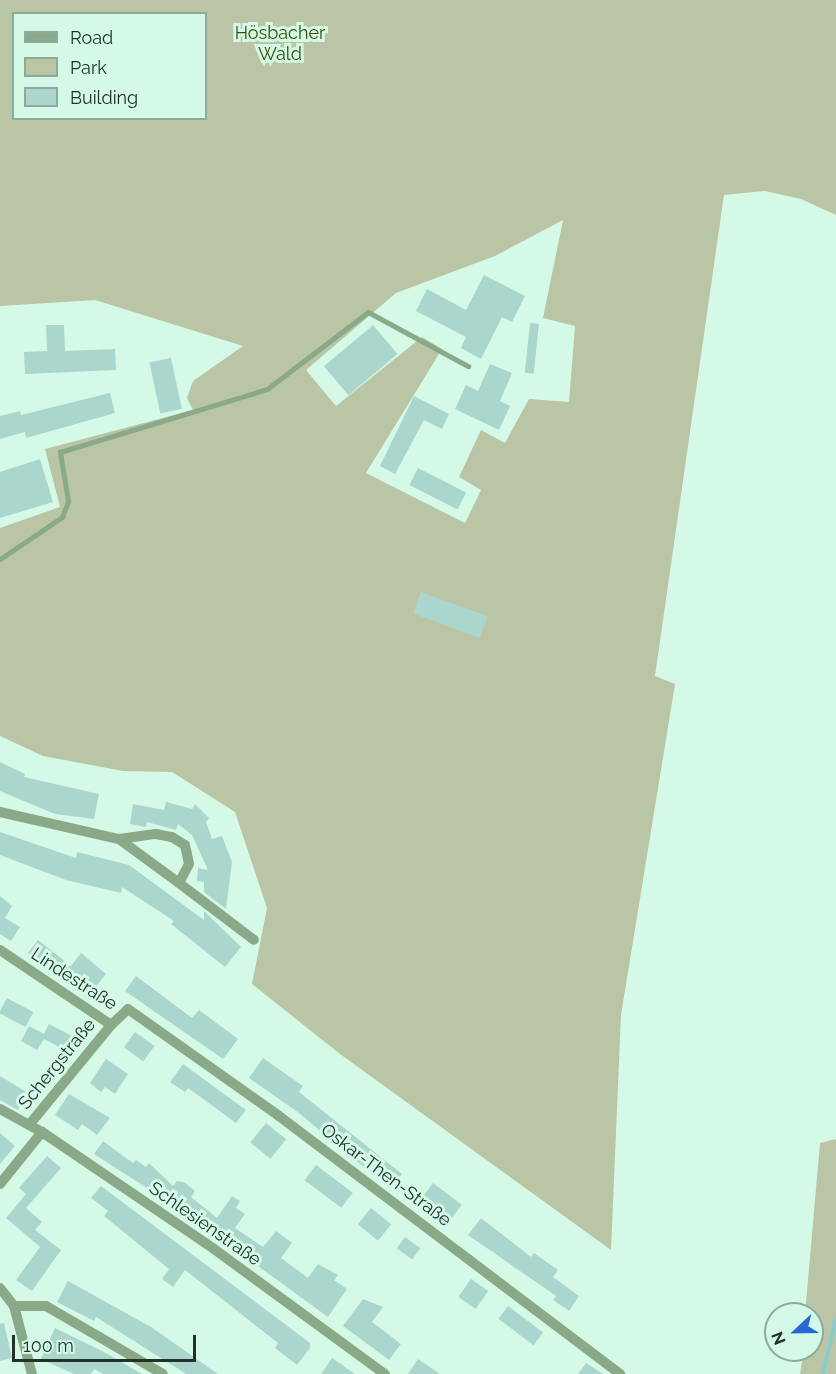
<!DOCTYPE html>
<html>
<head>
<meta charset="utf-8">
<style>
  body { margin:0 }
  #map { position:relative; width:836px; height:1374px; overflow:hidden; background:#d4fae7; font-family:Raleway,sans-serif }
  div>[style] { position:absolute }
  .green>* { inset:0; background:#b9c5a5 }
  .stream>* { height:4px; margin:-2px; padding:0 2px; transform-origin:2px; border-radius:2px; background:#8acbd0 }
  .building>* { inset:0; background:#aad6ce; transform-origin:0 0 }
  .lane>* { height:5px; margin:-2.5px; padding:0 2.5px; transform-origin:2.5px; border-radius:2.5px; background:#8aa989 }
  .street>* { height:10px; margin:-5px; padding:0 5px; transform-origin:5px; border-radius:5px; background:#8aa989 }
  span { translate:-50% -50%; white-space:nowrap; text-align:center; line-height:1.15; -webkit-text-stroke:6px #d4fae7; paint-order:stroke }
  .park-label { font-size:18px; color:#394c01 }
  .street-label { font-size:18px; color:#23312a }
  .legend { position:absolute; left:12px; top:12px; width:195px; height:108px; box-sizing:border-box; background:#d4fae7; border:2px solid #8daa9b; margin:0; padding:8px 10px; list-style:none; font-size:18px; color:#23312a }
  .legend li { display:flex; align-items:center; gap:12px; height:30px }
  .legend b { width:30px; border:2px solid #8daa9b }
  .north { position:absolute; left:764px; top:1302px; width:60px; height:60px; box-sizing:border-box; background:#d4fae7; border:2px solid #8daa9b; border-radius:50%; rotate:248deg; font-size:16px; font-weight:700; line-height:24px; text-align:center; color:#23312a }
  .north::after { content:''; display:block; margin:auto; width:21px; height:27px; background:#2568d4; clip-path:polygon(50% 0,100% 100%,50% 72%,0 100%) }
  .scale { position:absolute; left:12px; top:1335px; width:184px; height:27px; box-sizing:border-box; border:3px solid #23312a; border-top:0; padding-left:8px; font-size:18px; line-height:21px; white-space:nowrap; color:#23312a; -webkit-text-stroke:4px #d4fae7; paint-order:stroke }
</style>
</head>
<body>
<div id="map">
  <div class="green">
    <div style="clip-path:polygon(evenodd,0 0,836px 0,836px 215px,801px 199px,765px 191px,724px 195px,655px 676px,675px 684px,621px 1015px,611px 1250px,340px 1054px,252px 984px,267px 908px,235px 812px,172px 772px,123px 771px,43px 756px,0 736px,0 528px,60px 507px,45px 449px,193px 410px,187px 398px,193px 381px,243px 346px,95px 300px,0 306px,0 0,14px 14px,206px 14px,206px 118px,14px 118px,14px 14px,0 0,563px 220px,543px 318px,575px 326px,569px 402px,529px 399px,505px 443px,481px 430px,459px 477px,481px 490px,465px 523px,366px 473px,442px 349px,422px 337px,336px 406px,306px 370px,396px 293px,495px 256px,563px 220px)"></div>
    <div style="clip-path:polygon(836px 1139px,836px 1374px,800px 1374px,804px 1350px,812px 1350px,812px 1314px,805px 1314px,820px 1143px)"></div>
  </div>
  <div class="stream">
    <div style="left:823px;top:1374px;width:57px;rotate:-76.9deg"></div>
  </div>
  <div class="building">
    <div style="clip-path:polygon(484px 275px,525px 296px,512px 322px,502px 317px,481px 359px,461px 348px,466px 337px,416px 311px,427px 289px,466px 310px)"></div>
    <div style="left:530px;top:323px;width:9px;height:50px;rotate:6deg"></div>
    <div style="clip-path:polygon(46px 325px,64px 325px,65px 351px,115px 349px,116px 370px,25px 374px,24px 352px,47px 351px)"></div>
    <div style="left:373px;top:325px;width:38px;height:64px;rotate:50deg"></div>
    <div style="left:171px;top:358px;width:52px;height:22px;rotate:78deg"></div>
    <div style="clip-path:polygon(490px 364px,512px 373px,500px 401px,510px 406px,499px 430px,455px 409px,466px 385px,478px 391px)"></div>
    <div style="clip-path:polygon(110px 393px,115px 413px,26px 438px,25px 432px,0 439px,0 416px,20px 411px,21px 415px)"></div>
    <div style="clip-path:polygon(414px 396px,449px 414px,442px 429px,424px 420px,395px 474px,380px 466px)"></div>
    <div style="clip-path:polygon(40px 459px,53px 502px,0 518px,0 472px)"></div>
    <div style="left:418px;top:468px;width:54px;height:19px;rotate:27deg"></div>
    <div style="left:421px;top:592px;width:71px;height:23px;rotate:20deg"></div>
    <div style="clip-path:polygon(0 762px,25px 774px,24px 777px,99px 794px,94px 819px,55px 814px,0 791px)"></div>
    <div style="clip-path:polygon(166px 802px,192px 809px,195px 804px,209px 818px,206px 822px,212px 839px,222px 836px,232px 862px,226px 909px,204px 892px,204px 882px,197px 881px,198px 868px,208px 870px,192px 835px,178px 824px,176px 830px,147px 822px,146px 827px,130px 824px,133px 804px,164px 810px)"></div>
    <div style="clip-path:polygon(0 832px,76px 858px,77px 852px,129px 865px,204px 920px,204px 911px,241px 947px,225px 967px,171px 924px,174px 921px,122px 887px,121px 893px,66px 880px,0 855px)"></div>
    <div style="clip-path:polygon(0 896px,12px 906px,5px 918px,20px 927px,11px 941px,0 934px)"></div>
    <div style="clip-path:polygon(38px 940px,71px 966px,81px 953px,106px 974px,87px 998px,28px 953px)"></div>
    <div style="clip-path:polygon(136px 976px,192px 1018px,199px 1010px,238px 1039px,223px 1059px,125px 991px)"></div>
    <div style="left:7px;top:998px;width:30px;height:17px;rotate:28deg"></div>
    <div style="clip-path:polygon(49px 1024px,74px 1037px,67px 1051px,44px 1039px,37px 1050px,21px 1041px,29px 1026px,44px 1034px)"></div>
    <div style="left:135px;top:1032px;width:24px;height:19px;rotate:36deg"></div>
    <div style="clip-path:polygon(263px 1058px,303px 1086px,299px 1092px,402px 1174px,390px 1189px,299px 1113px,249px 1078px)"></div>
    <div style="clip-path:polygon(106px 1059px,128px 1074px,115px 1094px,105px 1087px,101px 1092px,90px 1083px)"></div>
    <div style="clip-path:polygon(183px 1064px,246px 1110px,236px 1123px,188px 1088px,185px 1092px,170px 1082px)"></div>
    <div style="clip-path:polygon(0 1076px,28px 1093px,18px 1110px,0 1100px)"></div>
    <div style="clip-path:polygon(69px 1094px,110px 1118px,97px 1135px,82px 1124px,78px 1130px,55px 1115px)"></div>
    <div style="left:266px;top:1123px;width:26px;height:25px;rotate:39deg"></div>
    <div style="clip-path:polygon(0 1133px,15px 1146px,0 1164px)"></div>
    <div style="clip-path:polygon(103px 1141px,133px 1163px,136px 1160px,146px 1167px,149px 1163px,173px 1186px,177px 1181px,184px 1182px,195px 1191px,191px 1197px,217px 1218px,232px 1196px,240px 1201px,236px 1208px,245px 1214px,235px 1228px,263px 1247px,276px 1231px,292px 1243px,281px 1258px,308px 1278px,318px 1264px,338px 1275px,334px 1280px,347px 1289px,328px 1317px,181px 1210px,94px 1154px)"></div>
    <div style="clip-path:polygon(47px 1156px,61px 1168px,26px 1208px,42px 1222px,35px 1230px,61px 1250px,32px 1291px,16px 1280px,40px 1247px,6px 1218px,26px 1194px,19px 1188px)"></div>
    <div style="left:316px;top:1165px;width:46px;height:19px;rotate:37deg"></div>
    <div style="left:433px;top:1183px;width:36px;height:25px;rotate:37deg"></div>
    <div style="clip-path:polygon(101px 1186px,310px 1343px,310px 1348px,297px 1365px,275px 1348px,278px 1343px,185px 1270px,173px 1287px,162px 1279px,169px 1269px,104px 1216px,108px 1211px,91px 1198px)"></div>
    <div style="left:371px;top:1208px;width:26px;height:21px;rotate:39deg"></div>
    <div style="clip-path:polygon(481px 1218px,531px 1257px,534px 1253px,558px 1270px,553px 1277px,579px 1296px,569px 1311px,553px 1300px,556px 1296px,468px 1235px)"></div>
    <div style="left:405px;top:1237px;width:19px;height:14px;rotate:36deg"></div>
    <div style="left:471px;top:1279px;width:21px;height:22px;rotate:35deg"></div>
    <div style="clip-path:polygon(68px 1281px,151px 1327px,218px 1374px,186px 1374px,96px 1317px,94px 1321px,57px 1302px)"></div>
    <div style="clip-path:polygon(363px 1299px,383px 1307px,372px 1322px,401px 1344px,389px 1360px,343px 1326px)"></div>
    <div style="left:508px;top:1306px;width:44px;height:16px;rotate:37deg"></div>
    <div style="clip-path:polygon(4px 1323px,12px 1358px,0 1361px,0 1324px)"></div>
    <div style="clip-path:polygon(55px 1328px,104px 1352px,142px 1374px,103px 1374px,94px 1369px,91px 1374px,74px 1374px,41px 1359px)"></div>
    <div style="clip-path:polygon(332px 1358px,355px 1374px,321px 1374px)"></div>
    <div style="clip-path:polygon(418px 1359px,440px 1374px,408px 1374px)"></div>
    <div style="clip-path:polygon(586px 1363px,603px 1374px,578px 1374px)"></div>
  </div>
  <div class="lane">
    <div style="left:0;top:559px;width:75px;rotate:-34.1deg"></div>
    <div style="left:62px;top:517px;width:17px;rotate:-69deg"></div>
    <div style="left:68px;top:501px;width:50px;rotate:-99.3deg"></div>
    <div style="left:60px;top:452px;width:216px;rotate:-16.9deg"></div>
    <div style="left:267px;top:389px;width:127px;rotate:-37.3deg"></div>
    <div style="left:368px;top:312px;width:114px;rotate:28.4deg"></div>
  </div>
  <div class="street">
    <div style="left:0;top:812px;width:122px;rotate:12.8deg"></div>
    <div style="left:119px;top:839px;width:37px;rotate:-8deg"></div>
    <div style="left:156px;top:834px;width:16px;rotate:11deg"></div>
    <div style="left:172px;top:837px;width:15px;rotate:32deg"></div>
    <div style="left:185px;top:845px;width:19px;rotate:78deg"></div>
    <div style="left:189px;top:864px;width:21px;rotate:118deg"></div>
    <div style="left:179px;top:883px;width:74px;rotate:-143.7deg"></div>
    <div style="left:179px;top:883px;width:94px;rotate:37.2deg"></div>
    <div style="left:0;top:950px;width:134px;rotate:34deg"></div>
    <div style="left:111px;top:1025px;width:23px;rotate:-43deg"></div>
    <div style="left:128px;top:1009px;width:185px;rotate:35.3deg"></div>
    <div style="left:279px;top:1116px;width:428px;rotate:37.1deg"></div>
    <div style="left:0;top:1109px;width:48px;rotate:28.7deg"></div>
    <div style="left:42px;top:1132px;width:208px;rotate:34.2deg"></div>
    <div style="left:214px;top:1249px;width:212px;rotate:36.2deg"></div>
    <div style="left:29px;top:1125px;width:129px;rotate:-50.6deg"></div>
    <div style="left:0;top:1184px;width:67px;rotate:-51.1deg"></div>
    <div style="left:0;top:1288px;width:23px;rotate:52deg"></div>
    <div style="left:14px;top:1306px;width:70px;rotate:75.2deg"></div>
    <div style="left:14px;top:1306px;width:32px"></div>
    <div style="left:46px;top:1306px;width:135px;rotate:30.2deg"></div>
  </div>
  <div class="park-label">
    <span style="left:280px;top:44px">Hösbacher<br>Wald</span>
  </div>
  <div class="street-label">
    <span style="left:74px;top:979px;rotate:33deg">Lindestraße</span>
    <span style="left:57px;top:1064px;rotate:-51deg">Schergstraße</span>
    <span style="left:386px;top:1175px;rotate:37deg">Oskar-Then-Straße</span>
    <span style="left:205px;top:1224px;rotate:35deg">Schlesienstraße</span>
  </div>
  <ul class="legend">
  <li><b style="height:8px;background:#8aa989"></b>Road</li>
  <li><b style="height:16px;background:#b9c5a5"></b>Park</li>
  <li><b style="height:16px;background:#aad6ce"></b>Building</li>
  </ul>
  <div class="north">N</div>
  <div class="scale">100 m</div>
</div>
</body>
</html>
